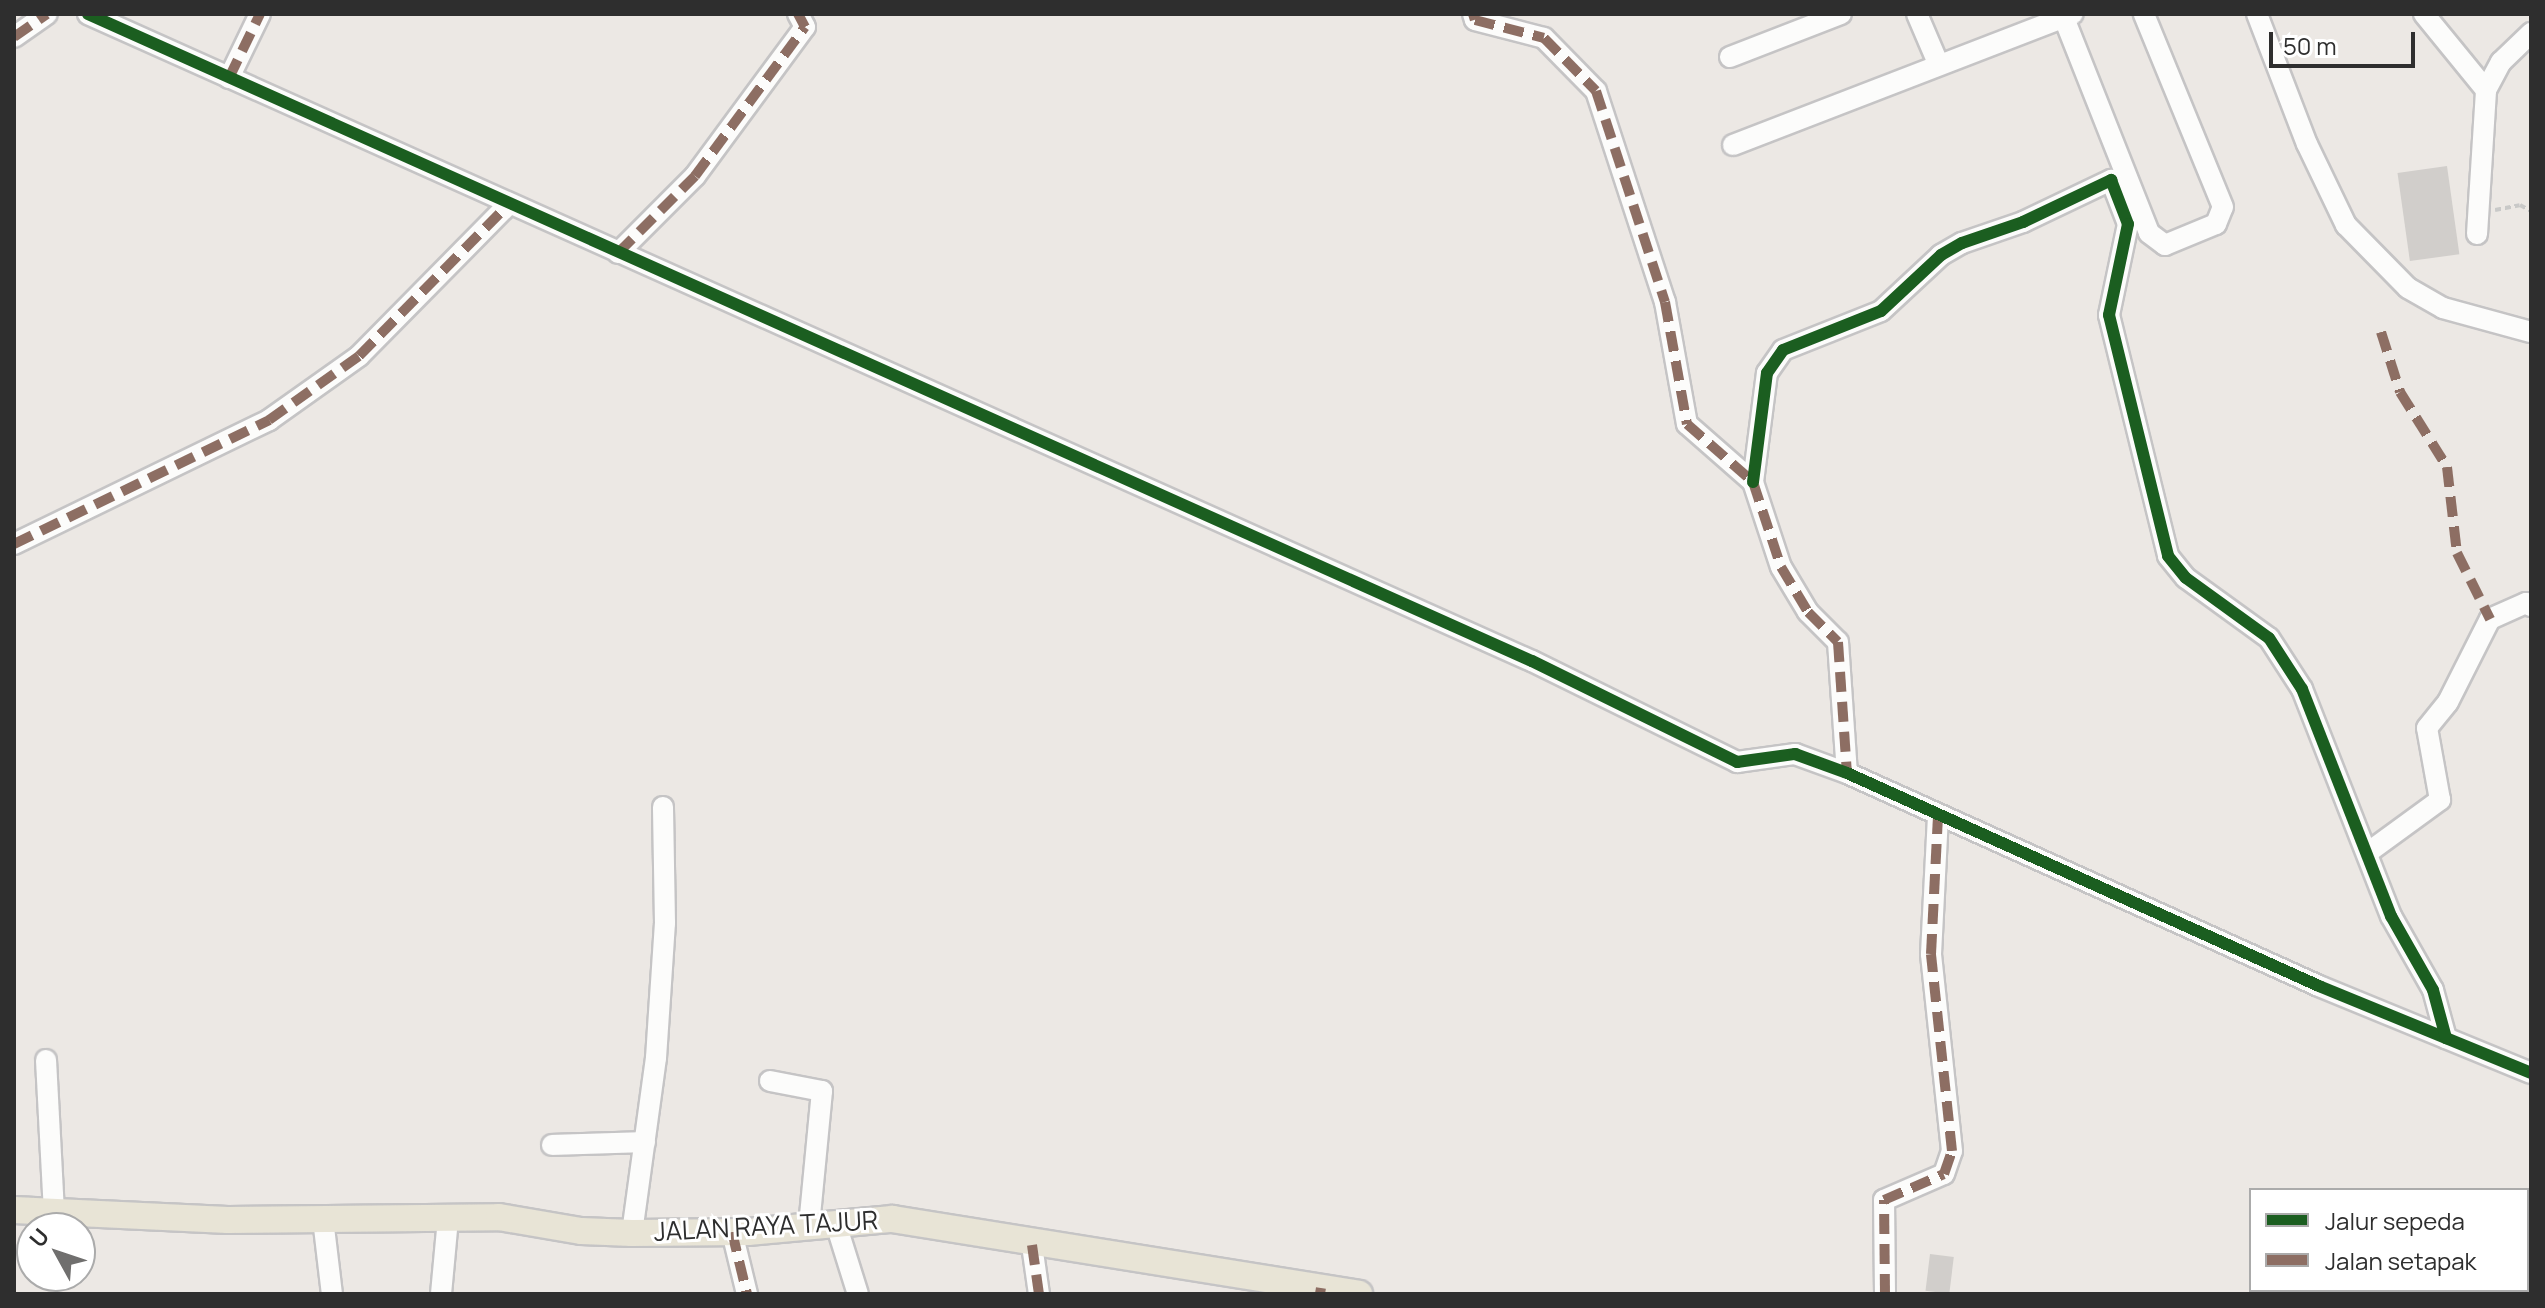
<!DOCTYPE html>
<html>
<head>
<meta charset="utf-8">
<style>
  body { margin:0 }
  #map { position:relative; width:2545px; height:1308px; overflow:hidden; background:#ece8e4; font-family:Manrope,sans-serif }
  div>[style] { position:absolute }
  .building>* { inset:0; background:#d1cecb; transform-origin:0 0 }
  .path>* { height:4px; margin-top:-2px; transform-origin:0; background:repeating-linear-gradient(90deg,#c9c9c8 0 6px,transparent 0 10px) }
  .roads { filter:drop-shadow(2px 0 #c5c4c5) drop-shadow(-2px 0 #c5c4c5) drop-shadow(0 2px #c5c4c5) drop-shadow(0 -2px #c5c4c5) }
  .minor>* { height:20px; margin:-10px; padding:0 10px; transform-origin:10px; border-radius:10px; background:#fcfcfb }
  .major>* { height:26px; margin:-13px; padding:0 13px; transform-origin:13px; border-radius:13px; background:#e8e4d6 }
  .quiet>* { height:10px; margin-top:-5px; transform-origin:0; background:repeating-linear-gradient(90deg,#8d6e63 0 20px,transparent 0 30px) }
  .cycleway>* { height:12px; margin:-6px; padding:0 6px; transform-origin:6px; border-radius:6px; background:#1b5e20 }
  span { translate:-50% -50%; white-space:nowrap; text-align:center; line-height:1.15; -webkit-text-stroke:6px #fff; paint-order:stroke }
  .street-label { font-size:26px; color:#2e2e2e }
  .frame { position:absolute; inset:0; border:16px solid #2e2e2e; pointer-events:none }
  .legend { position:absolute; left:2249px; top:1188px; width:280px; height:104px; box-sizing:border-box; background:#fff; border:2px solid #ababab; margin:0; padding:10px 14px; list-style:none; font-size:24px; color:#2e2e2e }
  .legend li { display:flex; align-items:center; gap:16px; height:40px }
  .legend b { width:40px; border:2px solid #ababab }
  .north { position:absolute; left:16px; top:1212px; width:80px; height:80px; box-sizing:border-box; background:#fff; border:2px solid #ababab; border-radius:50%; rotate:310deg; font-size:22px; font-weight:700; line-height:32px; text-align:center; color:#2e2e2e }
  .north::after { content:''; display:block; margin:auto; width:28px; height:36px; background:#706f6e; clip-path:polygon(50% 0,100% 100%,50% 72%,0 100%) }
  .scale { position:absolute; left:2269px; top:32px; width:146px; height:36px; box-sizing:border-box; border:4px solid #2e2e2e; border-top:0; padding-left:10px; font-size:24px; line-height:28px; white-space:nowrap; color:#2e2e2e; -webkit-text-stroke:6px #fff; paint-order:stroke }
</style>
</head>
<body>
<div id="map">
  <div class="building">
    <div style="left:2447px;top:166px;width:89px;height:50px;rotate:82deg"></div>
    <div style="left:1930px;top:1254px;width:24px;height:37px;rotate:7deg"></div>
  </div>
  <div class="path">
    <div style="left:2495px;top:210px;width:25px;rotate:-11deg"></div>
    <div style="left:2520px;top:205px;width:13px;rotate:29deg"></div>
  </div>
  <div class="roads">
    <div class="minor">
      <div style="left:88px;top:14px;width:1582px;rotate:24.14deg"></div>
      <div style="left:1532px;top:661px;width:229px;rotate:26.2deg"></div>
      <div style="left:1737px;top:762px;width:59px;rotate:-7.9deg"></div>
      <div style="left:1795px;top:754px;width:55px;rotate:20.1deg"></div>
      <div style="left:1847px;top:773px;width:518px;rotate:24.29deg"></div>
      <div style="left:2319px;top:986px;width:229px;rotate:22.3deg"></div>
      <div style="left:1473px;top:14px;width:6px;rotate:72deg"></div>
      <div style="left:1475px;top:20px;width:71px;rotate:14.6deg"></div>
      <div style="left:1544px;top:38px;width:74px;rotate:45.5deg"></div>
      <div style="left:1596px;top:91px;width:222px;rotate:71.9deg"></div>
      <div style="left:1665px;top:302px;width:124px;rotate:79.8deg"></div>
      <div style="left:1687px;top:424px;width:88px;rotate:41.3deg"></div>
      <div style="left:1753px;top:482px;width:89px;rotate:71.8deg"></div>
      <div style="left:1781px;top:567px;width:52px;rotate:59deg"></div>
      <div style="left:1808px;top:612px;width:42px;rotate:45deg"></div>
      <div style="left:1838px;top:642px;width:131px;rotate:86.1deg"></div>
      <div style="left:1917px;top:14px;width:53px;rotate:66.8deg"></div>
      <div style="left:2257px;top:14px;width:139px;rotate:69deg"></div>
      <div style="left:2307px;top:144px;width:90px;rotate:64.3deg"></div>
      <div style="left:2346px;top:225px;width:88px;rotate:45.5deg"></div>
      <div style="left:2408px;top:288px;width:40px;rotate:29.7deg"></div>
      <div style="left:2443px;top:308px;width:91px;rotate:15.3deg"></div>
      <div style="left:2424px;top:14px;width:98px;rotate:50.8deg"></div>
      <div style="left:2064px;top:18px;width:231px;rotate:68.4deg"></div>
      <div style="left:2149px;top:233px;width:20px;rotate:37deg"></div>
      <div style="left:2165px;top:245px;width:55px;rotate:-22.4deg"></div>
      <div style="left:2216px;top:224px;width:18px;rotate:-68deg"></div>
      <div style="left:2223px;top:207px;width:209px;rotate:-112.3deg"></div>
      <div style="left:14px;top:37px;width:40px;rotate:-34.9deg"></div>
      <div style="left:1730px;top:57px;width:119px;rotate:-21.2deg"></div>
      <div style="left:229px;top:78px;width:71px;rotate:-64.2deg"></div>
      <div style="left:1733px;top:145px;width:364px;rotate:-21.1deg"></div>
      <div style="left:2477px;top:234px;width:144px;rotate:-86.4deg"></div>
      <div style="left:2486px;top:90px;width:32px;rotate:-62deg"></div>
      <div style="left:2501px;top:62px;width:42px;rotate:-44deg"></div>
      <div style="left:618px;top:253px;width:109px;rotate:-45deg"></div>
      <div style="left:695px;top:176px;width:185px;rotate:-53.6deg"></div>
      <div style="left:805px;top:27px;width:15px;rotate:-118deg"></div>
      <div style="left:1753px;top:482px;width:110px;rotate:-82.7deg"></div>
      <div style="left:1767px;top:373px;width:28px;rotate:-55deg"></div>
      <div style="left:1783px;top:350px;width:105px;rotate:-21.7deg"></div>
      <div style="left:1881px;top:311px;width:82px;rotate:-43deg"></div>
      <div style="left:1941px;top:255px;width:24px;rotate:-30deg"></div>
      <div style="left:1962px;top:243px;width:65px;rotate:-19deg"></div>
      <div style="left:2023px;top:222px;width:98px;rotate:-25.5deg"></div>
      <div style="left:2111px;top:180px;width:47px;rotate:68.9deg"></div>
      <div style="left:2128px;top:224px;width:93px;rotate:101.8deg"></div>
      <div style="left:2109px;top:315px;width:248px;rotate:76.2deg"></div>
      <div style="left:2168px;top:556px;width:28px;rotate:51deg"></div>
      <div style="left:2186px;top:578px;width:102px;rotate:35.9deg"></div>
      <div style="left:2269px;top:638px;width:61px;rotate:57.1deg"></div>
      <div style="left:2302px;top:689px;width:244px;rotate:68.6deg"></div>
      <div style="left:2391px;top:916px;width:85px;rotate:60.4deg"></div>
      <div style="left:2433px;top:990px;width:50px;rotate:74.8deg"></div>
      <div style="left:14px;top:544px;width:284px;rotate:-25.9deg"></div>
      <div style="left:269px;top:420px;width:110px;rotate:-35.4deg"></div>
      <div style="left:359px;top:356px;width:214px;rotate:-45.4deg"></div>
      <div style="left:2370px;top:851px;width:87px;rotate:-36.1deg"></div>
      <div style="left:2440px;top:800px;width:73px;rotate:-100.2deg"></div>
      <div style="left:2427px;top:728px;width:33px;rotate:-51deg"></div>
      <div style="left:2448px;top:702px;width:93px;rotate:-63.2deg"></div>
      <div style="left:2490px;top:619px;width:39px;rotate:-24deg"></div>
      <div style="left:2526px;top:603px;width:6px;rotate:31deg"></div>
      <div style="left:46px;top:1060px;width:152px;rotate:87deg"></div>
      <div style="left:770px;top:1081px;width:53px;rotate:10.9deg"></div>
      <div style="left:822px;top:1091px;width:135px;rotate:95.5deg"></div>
      <div style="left:552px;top:1145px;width:93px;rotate:-1.8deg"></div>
      <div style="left:323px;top:1219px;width:76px;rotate:83.2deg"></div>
      <div style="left:836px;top:1224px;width:73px;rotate:72.6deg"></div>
      <div style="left:732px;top:1232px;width:64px;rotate:76.4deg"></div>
      <div style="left:632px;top:1233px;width:177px;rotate:-82.2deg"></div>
      <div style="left:656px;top:1058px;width:135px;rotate:-86.2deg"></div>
      <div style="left:665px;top:923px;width:116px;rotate:-91deg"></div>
      <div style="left:1032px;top:1245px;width:49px;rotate:81.9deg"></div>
      <div style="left:441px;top:1294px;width:76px;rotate:-84.7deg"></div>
      <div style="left:1885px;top:1294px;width:94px;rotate:-90.6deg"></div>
      <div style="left:1884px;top:1200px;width:65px;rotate:-23.4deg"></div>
      <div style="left:1944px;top:1174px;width:24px;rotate:-71deg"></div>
      <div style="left:1952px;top:1151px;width:198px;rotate:-96.1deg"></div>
      <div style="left:1931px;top:954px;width:138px;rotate:-87.1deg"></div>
    </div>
    <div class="major">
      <div style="left:14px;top:1210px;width:214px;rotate:2.7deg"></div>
      <div style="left:228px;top:1220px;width:271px;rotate:-0.6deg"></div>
      <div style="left:499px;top:1217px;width:83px;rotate:9.7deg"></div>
      <div style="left:581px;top:1231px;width:51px;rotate:2.2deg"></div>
      <div style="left:632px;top:1233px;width:116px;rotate:-0.5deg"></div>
      <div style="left:748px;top:1232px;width:145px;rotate:-5.2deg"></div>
      <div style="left:892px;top:1219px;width:473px;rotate:9.1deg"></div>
    </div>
  </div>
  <div class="quiet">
    <div style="left:1473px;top:14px;width:6px;rotate:72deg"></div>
    <div style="left:1475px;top:20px;width:71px;rotate:14.6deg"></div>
    <div style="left:1544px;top:38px;width:74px;rotate:45.5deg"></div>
    <div style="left:1596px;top:91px;width:222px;rotate:71.9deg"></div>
    <div style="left:1665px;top:302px;width:124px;rotate:79.8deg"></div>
    <div style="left:1687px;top:424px;width:88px;rotate:41.3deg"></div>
    <div style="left:1753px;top:482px;width:89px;rotate:71.8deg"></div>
    <div style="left:1781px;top:567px;width:52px;rotate:59deg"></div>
    <div style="left:1808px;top:612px;width:42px;rotate:45deg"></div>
    <div style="left:1838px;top:642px;width:131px;rotate:86.1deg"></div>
    <div style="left:14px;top:37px;width:40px;rotate:-34.9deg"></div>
    <div style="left:229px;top:78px;width:71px;rotate:-64.2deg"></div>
    <div style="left:618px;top:253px;width:109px;rotate:-45deg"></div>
    <div style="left:695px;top:176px;width:185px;rotate:-53.6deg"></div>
    <div style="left:805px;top:27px;width:15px;rotate:-118deg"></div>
    <div style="left:2381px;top:332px;width:63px;rotate:72.4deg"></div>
    <div style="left:2400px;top:392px;width:89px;rotate:57.9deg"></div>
    <div style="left:2447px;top:467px;width:87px;rotate:83.4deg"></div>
    <div style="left:2457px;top:553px;width:74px;rotate:63.4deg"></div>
    <div style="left:14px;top:544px;width:284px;rotate:-25.9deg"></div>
    <div style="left:269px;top:420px;width:110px;rotate:-35.4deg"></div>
    <div style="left:359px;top:356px;width:214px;rotate:-45.4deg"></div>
    <div style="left:732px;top:1232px;width:64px;rotate:76.4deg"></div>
    <div style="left:1032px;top:1245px;width:49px;rotate:81.9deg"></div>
    <div style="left:1320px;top:1294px;width:6px;rotate:-81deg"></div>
    <div style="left:1885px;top:1294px;width:94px;rotate:-90.6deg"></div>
    <div style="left:1884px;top:1200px;width:65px;rotate:-23.4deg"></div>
    <div style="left:1944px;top:1174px;width:24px;rotate:-71deg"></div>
    <div style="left:1952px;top:1151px;width:198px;rotate:-96.1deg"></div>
    <div style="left:1931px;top:954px;width:138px;rotate:-87.1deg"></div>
  </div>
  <div class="cycleway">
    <div style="left:88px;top:14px;width:1582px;rotate:24.14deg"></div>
    <div style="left:1532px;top:661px;width:229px;rotate:26.2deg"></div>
    <div style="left:1737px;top:762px;width:59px;rotate:-7.9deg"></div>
    <div style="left:1795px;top:754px;width:55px;rotate:20.1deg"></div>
    <div style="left:1847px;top:773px;width:518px;rotate:24.29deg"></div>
    <div style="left:2319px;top:986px;width:229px;rotate:22.3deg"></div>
    <div style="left:1753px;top:482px;width:110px;rotate:-82.7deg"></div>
    <div style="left:1767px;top:373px;width:28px;rotate:-55deg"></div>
    <div style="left:1783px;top:350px;width:105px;rotate:-21.7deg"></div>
    <div style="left:1881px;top:311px;width:82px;rotate:-43deg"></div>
    <div style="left:1941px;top:255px;width:24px;rotate:-30deg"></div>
    <div style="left:1962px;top:243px;width:65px;rotate:-19deg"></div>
    <div style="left:2023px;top:222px;width:98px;rotate:-25.5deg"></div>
    <div style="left:2111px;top:180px;width:47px;rotate:68.9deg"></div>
    <div style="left:2128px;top:224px;width:93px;rotate:101.8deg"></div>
    <div style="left:2109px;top:315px;width:248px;rotate:76.2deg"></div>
    <div style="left:2168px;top:556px;width:28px;rotate:51deg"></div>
    <div style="left:2186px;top:578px;width:102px;rotate:35.9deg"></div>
    <div style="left:2269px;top:638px;width:61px;rotate:57.1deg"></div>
    <div style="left:2302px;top:689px;width:244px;rotate:68.6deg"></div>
    <div style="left:2391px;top:916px;width:85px;rotate:60.4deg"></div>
    <div style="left:2433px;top:990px;width:50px;rotate:74.8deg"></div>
  </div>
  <div class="street-label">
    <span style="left:766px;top:1226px;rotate:-3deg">JALAN RAYA TAJUR</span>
  </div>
  <div class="frame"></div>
  <ul class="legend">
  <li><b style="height:10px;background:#1b5e20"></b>Jalur sepeda</li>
  <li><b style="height:10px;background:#8d6e63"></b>Jalan setapak</li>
  </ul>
  <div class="north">U</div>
  <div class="scale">50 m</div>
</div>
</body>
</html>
